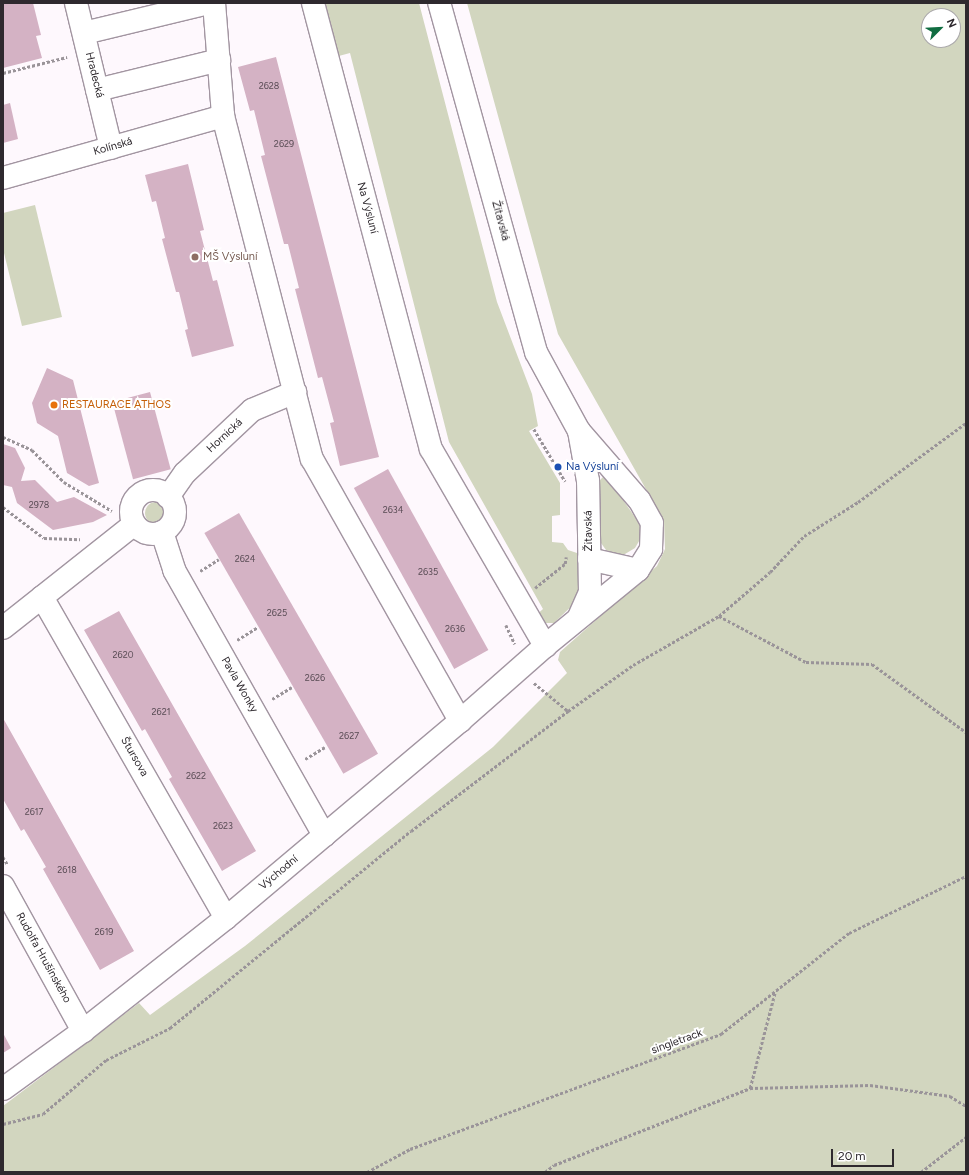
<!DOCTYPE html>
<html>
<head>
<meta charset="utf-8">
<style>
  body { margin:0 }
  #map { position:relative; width:969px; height:1175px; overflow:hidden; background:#fef8fd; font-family:Figtree,sans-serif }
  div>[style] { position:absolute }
  .green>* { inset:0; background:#d2d6bf }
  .round { border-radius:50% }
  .building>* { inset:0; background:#d4b2c4; transform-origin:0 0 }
  .path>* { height:2.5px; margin-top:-1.25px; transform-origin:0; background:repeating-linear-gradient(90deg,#9a9499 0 3px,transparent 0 5px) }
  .roads { filter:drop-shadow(1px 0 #a295a1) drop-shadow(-1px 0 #a295a1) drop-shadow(0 1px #a295a1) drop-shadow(0 -1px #a295a1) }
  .minor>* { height:22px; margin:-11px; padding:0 11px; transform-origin:11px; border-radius:11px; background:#fff }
  .minor>.ring { margin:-11px; padding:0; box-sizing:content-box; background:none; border:22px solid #fff; border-radius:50% }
  .dots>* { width:11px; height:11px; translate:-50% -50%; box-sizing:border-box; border:2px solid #fff; border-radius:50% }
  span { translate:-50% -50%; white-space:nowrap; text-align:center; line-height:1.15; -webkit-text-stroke:4px #fff; paint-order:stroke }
  .number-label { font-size:9px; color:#584b54 }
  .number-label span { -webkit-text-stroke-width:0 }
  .street-label { font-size:11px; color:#2e292e }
  .education-label { font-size:11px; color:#785e54 }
  .left { translate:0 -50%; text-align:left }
  .food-label { font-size:11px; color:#c56008 }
  .transit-label { font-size:11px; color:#164399 }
  .frame { position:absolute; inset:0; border:4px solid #2e292e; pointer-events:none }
  .north { position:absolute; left:921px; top:8px; width:40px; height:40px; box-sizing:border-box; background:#fff; border:1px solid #aba9ab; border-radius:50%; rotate:66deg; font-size:11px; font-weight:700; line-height:16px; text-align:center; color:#2e292e }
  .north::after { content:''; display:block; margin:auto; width:14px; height:18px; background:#106d41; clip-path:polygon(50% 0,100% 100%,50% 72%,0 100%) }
  .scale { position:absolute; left:831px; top:1149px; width:63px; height:18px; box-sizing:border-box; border:2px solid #2e292e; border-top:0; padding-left:5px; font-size:12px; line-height:14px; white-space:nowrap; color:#2e292e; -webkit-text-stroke:3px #fff; paint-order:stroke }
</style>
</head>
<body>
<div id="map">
  <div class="green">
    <div style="clip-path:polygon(322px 3px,419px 3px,497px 302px,532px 394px,538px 426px,529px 431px,560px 483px,560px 515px,552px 516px,552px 542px,563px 543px,568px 550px,580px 554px,579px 599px,554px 623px,542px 623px,533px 618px,543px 609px,449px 442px,350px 53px,335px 57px)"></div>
    <div style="clip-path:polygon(evenodd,467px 3px,966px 3px,966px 1172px,3px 1172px,3px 1106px,139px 1003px,150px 1015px,245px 946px,493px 747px,567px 673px,558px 660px,560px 652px,657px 566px,665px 549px,664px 521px,558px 334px,467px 3px,929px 16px,953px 16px,953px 40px,929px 40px,929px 16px)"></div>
    <div style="clip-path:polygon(35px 205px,62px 317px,22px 326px,3px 249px,3px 213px)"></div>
    <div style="clip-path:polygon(604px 476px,608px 478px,639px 523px,642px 536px,635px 548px,625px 554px,614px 554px,606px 550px,601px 543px,598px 530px,598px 482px)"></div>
    <div class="round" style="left:145px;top:502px;width:22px;height:22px"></div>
  </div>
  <div class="building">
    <div style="clip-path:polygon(3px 3px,33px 3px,41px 35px,36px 36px,42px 58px,3px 68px)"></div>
    <div style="clip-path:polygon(276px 57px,379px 457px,340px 466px,330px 423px,334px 422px,322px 377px,318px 378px,295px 289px,299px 288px,288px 244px,284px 244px,261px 156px,265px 155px,254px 110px,250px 111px,238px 67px)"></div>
    <div style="clip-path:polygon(10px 103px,18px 139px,3px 143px,3px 105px)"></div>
    <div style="clip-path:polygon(188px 164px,204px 230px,200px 231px,213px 281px,217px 280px,234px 346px,192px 357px,185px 330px,188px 329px,179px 292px,176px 292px,162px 239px,165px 238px,156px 201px,152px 202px,145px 175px)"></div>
    <div style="clip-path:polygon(47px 368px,73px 380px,99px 483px,89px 486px,67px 473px,58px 436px,37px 423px,32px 403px)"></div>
    <div style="left:150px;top:392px;width:80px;height:39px;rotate:75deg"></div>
    <div style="clip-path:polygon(3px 444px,15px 448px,25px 468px,21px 481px,35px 480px,57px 502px,74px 497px,107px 515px,93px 522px,53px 530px,17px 503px,12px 487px,3px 485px)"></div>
    <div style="left:388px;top:469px;width:207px;height:39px;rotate:61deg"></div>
    <div style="left:239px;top:513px;width:278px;height:40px;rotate:60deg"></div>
    <div style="clip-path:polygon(119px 611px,256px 851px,222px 871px,169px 779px,172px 777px,145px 729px,142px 731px,84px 630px)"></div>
    <div style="clip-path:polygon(3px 718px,134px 951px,100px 970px,43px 869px,46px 867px,24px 829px,21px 831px,3px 799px)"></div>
    <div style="clip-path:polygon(3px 1033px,11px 1048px,3px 1053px)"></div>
  </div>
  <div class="path">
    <div style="left:3px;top:73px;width:66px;rotate:-14deg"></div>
    <div style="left:534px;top:429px;width:61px;rotate:59.2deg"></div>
    <div style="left:3px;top:437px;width:32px;rotate:24deg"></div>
    <div style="left:32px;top:450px;width:45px;rotate:45deg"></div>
    <div style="left:64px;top:482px;width:56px;rotate:31.1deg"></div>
    <div style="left:3px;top:507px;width:51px;rotate:37.1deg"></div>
    <div style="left:44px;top:538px;width:36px;rotate:2deg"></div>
    <div style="left:200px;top:571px;width:22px;rotate:-32deg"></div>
    <div style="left:535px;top:588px;width:38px;rotate:-39deg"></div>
    <div style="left:565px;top:564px;width:7px;rotate:-82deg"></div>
    <div style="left:719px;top:616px;width:98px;rotate:27.9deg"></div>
    <div style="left:806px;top:662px;width:66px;rotate:1.7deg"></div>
    <div style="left:872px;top:664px;width:116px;rotate:35.9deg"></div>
    <div style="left:506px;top:625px;width:21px;rotate:65deg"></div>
    <div style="left:237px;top:640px;width:25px;rotate:-32deg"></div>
    <div style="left:534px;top:683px;width:44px;rotate:39.5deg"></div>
    <div style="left:568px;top:711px;width:80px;rotate:-35.3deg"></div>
    <div style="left:633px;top:665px;width:99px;rotate:-29.7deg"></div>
    <div style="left:719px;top:616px;width:67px;rotate:-40.8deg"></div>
    <div style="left:770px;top:572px;width:50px;rotate:-46.6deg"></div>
    <div style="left:804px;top:536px;width:64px;rotate:-32.2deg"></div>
    <div style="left:858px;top:502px;width:134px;rotate:-36.2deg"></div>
    <div style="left:272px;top:699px;width:23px;rotate:-31deg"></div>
    <div style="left:305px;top:759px;width:23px;rotate:-31deg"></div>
    <div style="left:3px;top:857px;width:9px;rotate:58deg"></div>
    <div style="left:750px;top:1088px;width:99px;rotate:-75.4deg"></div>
    <div style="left:3px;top:1124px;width:41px;rotate:-14deg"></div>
    <div style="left:43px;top:1114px;width:83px;rotate:-40.6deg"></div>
    <div style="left:106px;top:1060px;width:72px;rotate:-26.6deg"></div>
    <div style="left:170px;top:1028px;width:311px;rotate:-39.3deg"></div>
    <div style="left:411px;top:831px;width:198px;rotate:-37.4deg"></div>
    <div style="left:367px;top:1172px;width:49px;rotate:-28.1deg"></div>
    <div style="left:410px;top:1149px;width:332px;rotate:-20.3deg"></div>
    <div style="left:721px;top:1034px;width:163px;rotate:-38.3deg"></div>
    <div style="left:849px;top:933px;width:130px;rotate:-26deg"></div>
    <div style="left:545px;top:1172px;width:11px;rotate:-38deg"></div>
    <div style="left:554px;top:1165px;width:211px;rotate:-21.4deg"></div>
    <div style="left:750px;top:1088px;width:120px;rotate:-1.4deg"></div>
    <div style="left:870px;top:1085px;width:81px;rotate:7.8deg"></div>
    <div style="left:950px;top:1096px;width:19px;rotate:32deg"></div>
    <div style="left:921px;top:1172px;width:57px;rotate:-37.9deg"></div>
  </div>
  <div class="roads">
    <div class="minor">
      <div style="left:76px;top:3px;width:149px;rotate:76.4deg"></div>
      <div style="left:214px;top:3px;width:113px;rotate:85.4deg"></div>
      <div style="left:223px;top:116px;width:354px;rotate:75.5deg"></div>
      <div style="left:312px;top:459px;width:301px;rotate:60.5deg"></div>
      <div style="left:313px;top:3px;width:461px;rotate:75.2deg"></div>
      <div style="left:431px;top:449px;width:228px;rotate:59.9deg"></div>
      <div style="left:84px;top:33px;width:129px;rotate:-13.5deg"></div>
      <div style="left:97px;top:90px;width:126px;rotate:-13.8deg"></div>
      <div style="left:3px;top:178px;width:229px;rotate:-15.7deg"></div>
      <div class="ring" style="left:131px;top:490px;width:22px;height:22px"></div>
      <div style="left:168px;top:497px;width:29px;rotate:-55deg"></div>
      <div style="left:185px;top:473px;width:92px;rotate:-43.2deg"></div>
      <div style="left:252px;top:410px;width:47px;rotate:-22.7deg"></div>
      <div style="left:162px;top:532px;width:40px;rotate:72deg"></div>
      <div style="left:174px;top:570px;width:305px;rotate:60.5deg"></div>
      <div style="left:589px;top:559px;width:50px;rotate:12.7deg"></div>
      <div style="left:42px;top:597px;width:370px;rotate:60.2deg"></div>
      <div style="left:579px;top:617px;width:27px;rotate:-66deg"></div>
      <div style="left:590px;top:592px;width:111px;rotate:-91deg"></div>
      <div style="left:588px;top:481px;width:51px;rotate:-100.2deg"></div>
      <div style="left:3px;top:628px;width:167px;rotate:-38.4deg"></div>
      <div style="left:3px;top:886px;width:166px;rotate:61.1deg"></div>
      <div style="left:3px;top:1089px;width:99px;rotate:-35.9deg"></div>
      <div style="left:83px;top:1031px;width:182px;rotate:-38.3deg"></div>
      <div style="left:226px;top:918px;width:306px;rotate:-40.1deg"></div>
      <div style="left:460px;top:721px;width:113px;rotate:-41.4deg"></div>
      <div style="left:545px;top:646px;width:120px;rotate:-39.3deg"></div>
      <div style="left:638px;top:570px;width:25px;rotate:-58deg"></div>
      <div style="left:651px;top:549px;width:26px;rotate:-88deg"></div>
      <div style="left:652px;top:523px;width:26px;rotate:-119deg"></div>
      <div style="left:639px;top:500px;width:91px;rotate:-131deg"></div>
      <div style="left:579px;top:431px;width:90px;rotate:-118.6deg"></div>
      <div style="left:536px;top:352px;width:362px;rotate:-105.5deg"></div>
    </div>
  </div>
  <div class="dots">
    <div style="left:195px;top:257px;background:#8d6e63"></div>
    <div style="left:54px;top:405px;background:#e8710a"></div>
    <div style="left:558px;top:467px;background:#1a4fb4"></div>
  </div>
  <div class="number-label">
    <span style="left:269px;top:86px">2628</span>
    <span style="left:284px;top:144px">2629</span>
    <span style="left:39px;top:505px">2978</span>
    <span style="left:393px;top:510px">2634</span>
    <span style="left:245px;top:559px">2624</span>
    <span style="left:428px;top:572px">2635</span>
    <span style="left:277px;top:613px">2625</span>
    <span style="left:455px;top:629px">2636</span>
    <span style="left:123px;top:655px">2620</span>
    <span style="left:315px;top:678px">2626</span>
    <span style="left:161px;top:712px">2621</span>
    <span style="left:349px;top:736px">2627</span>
    <span style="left:196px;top:776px">2622</span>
    <span style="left:34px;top:812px">2617</span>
    <span style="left:223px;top:826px">2623</span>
    <span style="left:67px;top:870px">2618</span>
    <span style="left:104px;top:932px">2619</span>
  </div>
  <div class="street-label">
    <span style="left:94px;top:75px;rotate:76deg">Hradecká</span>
    <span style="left:113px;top:147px;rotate:-16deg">Kolínská</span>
    <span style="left:367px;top:208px;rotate:75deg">Na Výsluní</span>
    <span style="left:500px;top:221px;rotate:75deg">Žitavská</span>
    <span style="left:225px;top:436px;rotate:-43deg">Hornická</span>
    <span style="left:589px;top:531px;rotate:-91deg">Žitavská</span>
    <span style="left:239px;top:685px;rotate:60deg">Pavla Wonky</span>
    <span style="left:134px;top:757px;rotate:60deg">Štursova</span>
    <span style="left:279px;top:873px;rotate:-40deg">Východní</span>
    <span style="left:43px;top:958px;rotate:61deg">Rudolfa Hrušínského</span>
    <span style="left:677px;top:1042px;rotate:-20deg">singletrack</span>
  </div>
  <div class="education-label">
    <span class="left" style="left:203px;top:257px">MŠ Výsluní</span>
  </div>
  <div class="food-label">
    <span class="left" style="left:62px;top:405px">RESTAURACE ATHOS</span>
  </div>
  <div class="transit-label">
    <span class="left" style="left:566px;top:467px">Na Výsluní</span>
  </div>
  <div class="frame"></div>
  <div class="north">N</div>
  <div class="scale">20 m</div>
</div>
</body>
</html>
